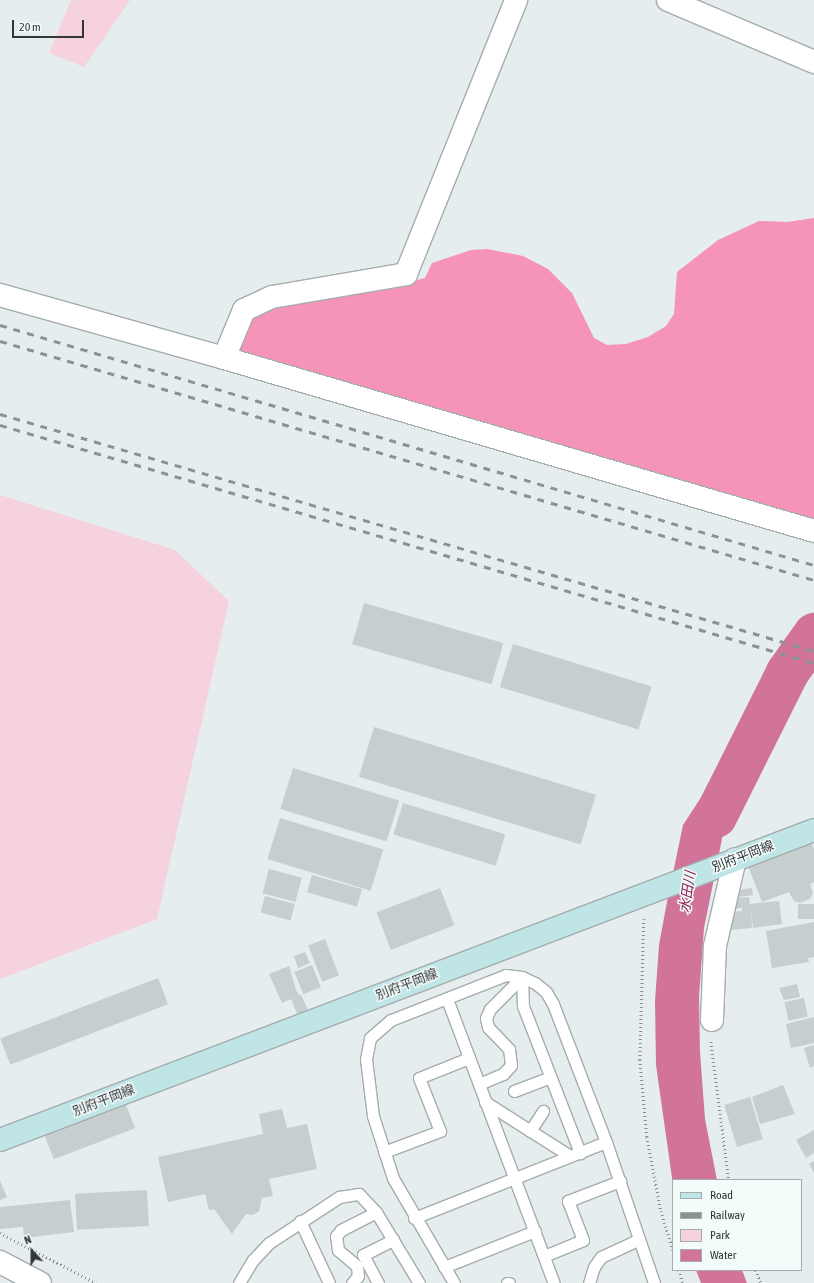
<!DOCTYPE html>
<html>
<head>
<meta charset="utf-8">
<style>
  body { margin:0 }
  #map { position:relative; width:814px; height:1283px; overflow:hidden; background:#e6edee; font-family:"Asap Condensed","Noto Sans JP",sans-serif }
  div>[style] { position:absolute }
  .green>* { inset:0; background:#f6d1de }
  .forest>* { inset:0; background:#f593b9 }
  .water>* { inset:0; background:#d27499 }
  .river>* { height:43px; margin:-21.5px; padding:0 21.5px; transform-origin:21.5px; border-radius:21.5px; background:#d27499 }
  .building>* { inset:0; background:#c7cecf; transform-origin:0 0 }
  .path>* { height:2.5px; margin-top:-1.25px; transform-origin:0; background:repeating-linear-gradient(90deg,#878c8d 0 1px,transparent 0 4px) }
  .roads { filter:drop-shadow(1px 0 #a5acac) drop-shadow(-1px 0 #a5acac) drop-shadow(0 1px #a5acac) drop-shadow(0 -1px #a5acac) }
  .service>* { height:11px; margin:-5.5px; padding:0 5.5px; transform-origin:5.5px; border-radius:5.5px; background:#fff }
  .minor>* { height:22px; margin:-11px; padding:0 11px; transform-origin:11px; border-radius:11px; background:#fff }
  .tertiary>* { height:22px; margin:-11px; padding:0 11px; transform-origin:11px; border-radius:11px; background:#fff }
  .secondary>* { height:22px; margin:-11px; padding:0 11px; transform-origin:11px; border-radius:11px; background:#bfe5e7 }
  .rail>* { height:3px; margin-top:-1.5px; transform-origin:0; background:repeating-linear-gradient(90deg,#8c9192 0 7px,transparent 0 14px) }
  span { translate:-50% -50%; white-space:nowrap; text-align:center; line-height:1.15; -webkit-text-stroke:3px #f3fbfb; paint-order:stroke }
  .street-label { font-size:13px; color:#333636 }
  .water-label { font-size:14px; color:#8f1e56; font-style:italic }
  .legend { position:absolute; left:672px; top:1179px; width:130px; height:92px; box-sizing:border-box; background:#f3fbfb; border:1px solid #a6acac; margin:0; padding:5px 7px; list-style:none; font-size:12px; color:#333636 }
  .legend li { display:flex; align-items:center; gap:8px; height:20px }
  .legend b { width:20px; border:1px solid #a6acac }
  .north { position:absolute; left:12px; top:1231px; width:40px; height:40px; -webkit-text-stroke:3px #f3fbfb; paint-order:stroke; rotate:339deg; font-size:11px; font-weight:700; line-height:16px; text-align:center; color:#333636 }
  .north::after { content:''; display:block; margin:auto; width:14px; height:18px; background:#333636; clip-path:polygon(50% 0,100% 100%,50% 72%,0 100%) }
  .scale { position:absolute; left:12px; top:20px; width:72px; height:18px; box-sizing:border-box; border:2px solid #333636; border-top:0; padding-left:5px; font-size:12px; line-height:14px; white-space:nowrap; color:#333636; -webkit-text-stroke:3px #f3fbfb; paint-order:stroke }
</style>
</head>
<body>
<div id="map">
  <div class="green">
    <div style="clip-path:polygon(71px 0,130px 0,84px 67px,49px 53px)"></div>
    <div style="clip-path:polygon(0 495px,175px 550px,229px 601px,157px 919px,0 979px)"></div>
  </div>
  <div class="forest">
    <div style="clip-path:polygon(814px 218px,814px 520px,235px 351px,247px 318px,266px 307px,398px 285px,425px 278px,432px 263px,471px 250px,487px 249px,523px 256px,548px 269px,572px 293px,594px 338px,607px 345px,626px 344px,648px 337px,666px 326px,674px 314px,677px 272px,718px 240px,759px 221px,787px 222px)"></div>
  </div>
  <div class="water">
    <div style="clip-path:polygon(753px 760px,725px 824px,704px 928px,699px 997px,700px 1052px,705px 1119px,717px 1180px,673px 1180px,673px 1185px,656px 1065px,655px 1001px,659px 945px,666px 907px,683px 825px,719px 770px)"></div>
    <div style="clip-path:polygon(696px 1270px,742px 1270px,747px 1283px,701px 1283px)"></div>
  </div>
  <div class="river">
    <div style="left:715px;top:816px;width:161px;rotate:-63.4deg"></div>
    <div style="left:787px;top:672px;width:47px;rotate:-54.6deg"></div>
  </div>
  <div class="building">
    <div style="left:364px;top:603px;width:145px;height:43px;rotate:16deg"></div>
    <div style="left:513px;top:644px;width:145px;height:45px;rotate:17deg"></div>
    <div style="left:374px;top:727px;width:232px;height:52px;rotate:17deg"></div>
    <div style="left:293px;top:768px;width:111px;height:43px;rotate:17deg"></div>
    <div style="left:403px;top:803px;width:107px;height:33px;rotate:17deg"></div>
    <div style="left:280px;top:818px;width:108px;height:43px;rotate:17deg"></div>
    <div style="clip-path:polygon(810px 839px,814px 849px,814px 882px,810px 884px,813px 893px,810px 899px,800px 903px,794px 901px,789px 892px,762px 902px,747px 863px)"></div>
    <div style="left:269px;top:869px;width:34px;height:25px;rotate:15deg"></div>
    <div style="left:312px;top:875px;width:52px;height:18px;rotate:16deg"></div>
    <div style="left:440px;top:888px;width:40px;height:68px;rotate:69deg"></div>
    <div style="left:752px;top:888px;width:7px;height:16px;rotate:82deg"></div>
    <div style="left:265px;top:896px;width:31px;height:17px;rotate:15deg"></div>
    <div style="clip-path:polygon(749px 897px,750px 904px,779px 901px,782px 924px,753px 928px,751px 907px,752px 928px,729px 930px,732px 912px,742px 911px,742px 908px,736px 909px,734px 898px)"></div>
    <div style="left:814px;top:904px;width:15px;height:16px;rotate:90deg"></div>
    <div style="clip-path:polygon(814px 922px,814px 957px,808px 958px,809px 962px,772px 968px,766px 931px)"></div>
    <div style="left:325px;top:939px;width:39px;height:18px;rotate:69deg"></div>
    <div style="clip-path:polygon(305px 952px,310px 963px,298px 968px,294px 956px)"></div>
    <div style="left:312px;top:965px;width:24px;height:19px;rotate:68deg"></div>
    <div style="clip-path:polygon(289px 966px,296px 990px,299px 995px,301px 995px,308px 1010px,297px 1014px,291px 999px,282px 1003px,269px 974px)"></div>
    <div style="left:158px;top:978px;width:28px;height:169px;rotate:69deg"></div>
    <div style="clip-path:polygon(797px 984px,800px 997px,784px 1000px,779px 988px)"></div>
    <div style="left:804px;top:998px;width:19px;height:20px;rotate:78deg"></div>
    <div style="clip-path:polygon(814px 1017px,814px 1043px,791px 1048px,786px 1024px)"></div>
    <div style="clip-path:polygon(814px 1045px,814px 1066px,810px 1068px,804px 1048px)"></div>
    <div style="clip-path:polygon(783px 1085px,795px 1114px,760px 1124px,752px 1097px)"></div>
    <div style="left:750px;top:1097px;width:44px;height:27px;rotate:73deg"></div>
    <div style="left:125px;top:1102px;width:28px;height:87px;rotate:69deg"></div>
    <div style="clip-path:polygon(282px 1109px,287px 1128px,307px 1124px,317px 1169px,269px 1179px,273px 1196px,262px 1198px,259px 1211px,253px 1215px,246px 1214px,232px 1234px,214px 1209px,209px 1210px,205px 1194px,168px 1202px,158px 1157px,263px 1134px,259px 1114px)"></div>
    <div style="clip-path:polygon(814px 1130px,814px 1153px,806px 1158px,796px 1140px)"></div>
    <div style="clip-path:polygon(814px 1161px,814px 1173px,809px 1164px)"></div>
    <div style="clip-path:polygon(0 1181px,7px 1197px,0 1200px)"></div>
    <div style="left:147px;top:1190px;width:36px;height:72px;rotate:87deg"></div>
    <div style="clip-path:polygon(70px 1200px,74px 1232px,24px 1238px,23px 1227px,0 1229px,0 1207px)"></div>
  </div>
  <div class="path">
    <div style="left:644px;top:919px;width:141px;rotate:91.6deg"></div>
    <div style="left:640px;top:1060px;width:77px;rotate:84.8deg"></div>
    <div style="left:647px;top:1137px;width:75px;rotate:79.3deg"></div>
    <div style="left:661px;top:1211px;width:41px;rotate:72.9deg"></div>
    <div style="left:711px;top:1042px;width:139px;rotate:82.6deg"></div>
    <div style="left:0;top:1233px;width:108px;rotate:27.5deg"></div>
    <div style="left:679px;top:1270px;width:14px;rotate:73deg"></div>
    <div style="left:756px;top:1270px;width:14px;rotate:69deg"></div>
  </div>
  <div class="roads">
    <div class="service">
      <div style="left:447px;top:999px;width:303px;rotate:69.4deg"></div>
      <div style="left:479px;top:1084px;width:26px;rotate:-23deg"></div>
      <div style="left:503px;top:1074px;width:12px;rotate:-48deg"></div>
      <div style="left:511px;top:1065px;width:16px;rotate:-97deg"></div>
      <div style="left:509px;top:1049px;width:30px;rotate:-134deg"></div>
      <div style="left:488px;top:1027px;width:9px;rotate:-103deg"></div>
      <div style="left:486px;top:1018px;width:10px;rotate:-66deg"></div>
      <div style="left:490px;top:1009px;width:45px;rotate:-45deg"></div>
      <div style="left:522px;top:977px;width:29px;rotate:88deg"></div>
      <div style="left:523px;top:1006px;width:158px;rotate:68.8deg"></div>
      <div style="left:514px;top:1091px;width:39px;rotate:-21deg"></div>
      <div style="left:485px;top:1102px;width:101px;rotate:32.4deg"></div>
      <div style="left:530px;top:1131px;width:24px;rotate:-57deg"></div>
      <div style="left:384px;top:1152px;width:60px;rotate:-20.6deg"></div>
      <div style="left:440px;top:1131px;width:57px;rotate:-111.6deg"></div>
      <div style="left:419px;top:1078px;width:54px;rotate:-21.8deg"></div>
      <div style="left:414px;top:1218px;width:206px;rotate:-21.6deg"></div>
      <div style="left:300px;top:1221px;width:68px;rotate:64.9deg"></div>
      <div style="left:544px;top:1256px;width:42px;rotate:-22.3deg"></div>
      <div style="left:583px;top:1240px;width:42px;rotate:-111deg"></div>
      <div style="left:568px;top:1201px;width:56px;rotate:-21deg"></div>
      <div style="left:444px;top:1267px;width:98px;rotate:-21.6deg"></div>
      <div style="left:239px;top:1283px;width:27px;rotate:-59deg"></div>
      <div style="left:253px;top:1260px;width:23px;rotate:-47deg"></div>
      <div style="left:269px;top:1243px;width:84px;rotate:-33.3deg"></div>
      <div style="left:339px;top:1197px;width:20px;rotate:-9deg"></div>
      <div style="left:359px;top:1194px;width:25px;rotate:47deg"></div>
      <div style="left:376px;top:1212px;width:83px;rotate:58.8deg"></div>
      <div style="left:352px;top:1283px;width:9px;rotate:-49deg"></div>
      <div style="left:358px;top:1276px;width:10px;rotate:-96deg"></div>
      <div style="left:357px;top:1266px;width:25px;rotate:-140deg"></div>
      <div style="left:338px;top:1250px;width:14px;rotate:-98deg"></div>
      <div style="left:336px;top:1236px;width:8px;rotate:-50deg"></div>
      <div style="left:341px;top:1230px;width:39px;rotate:-27deg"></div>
      <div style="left:378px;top:1283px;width:32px;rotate:-118deg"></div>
      <div style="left:363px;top:1255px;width:34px;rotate:-27deg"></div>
      <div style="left:454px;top:1283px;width:121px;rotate:-120.2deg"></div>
      <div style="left:393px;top:1178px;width:65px;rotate:-107.9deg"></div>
      <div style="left:373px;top:1116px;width:57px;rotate:-97deg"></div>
      <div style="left:366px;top:1059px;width:21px;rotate:-79deg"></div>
      <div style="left:370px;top:1038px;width:28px;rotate:-41deg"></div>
      <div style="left:391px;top:1020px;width:123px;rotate:-21.4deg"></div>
      <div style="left:506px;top:975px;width:16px;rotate:7deg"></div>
      <div style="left:522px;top:977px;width:14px;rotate:25deg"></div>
      <div style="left:535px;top:983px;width:14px;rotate:39deg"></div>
      <div style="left:546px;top:992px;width:14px;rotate:60deg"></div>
      <div style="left:553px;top:1004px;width:148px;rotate:69deg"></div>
      <div style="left:606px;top:1142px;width:149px;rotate:71.2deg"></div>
      <div style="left:507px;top:1283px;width:2px"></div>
      <div style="left:589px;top:1283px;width:17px;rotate:-73deg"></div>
      <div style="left:594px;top:1267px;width:12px;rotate:-55deg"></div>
      <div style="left:601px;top:1257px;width:41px;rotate:-24.7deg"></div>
    </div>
    <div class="minor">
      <div style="left:668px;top:0;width:159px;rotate:23deg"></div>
      <div style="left:0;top:295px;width:233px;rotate:15.7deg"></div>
      <div style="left:224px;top:358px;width:615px;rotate:16.34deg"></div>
      <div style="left:224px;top:358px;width:52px;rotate:-67.4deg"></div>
      <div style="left:244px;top:310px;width:31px;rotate:-25deg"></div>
      <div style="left:272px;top:297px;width:136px;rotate:-9.7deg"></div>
      <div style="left:406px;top:274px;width:295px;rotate:-68.1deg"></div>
      <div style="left:712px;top:1020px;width:74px;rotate:-87.7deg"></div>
      <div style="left:715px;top:946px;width:89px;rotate:-77.1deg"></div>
    </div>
    <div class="tertiary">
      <div style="left:0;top:1262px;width:45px;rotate:27.7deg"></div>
    </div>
    <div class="secondary">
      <div style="left:0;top:1140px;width:871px;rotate:-20.85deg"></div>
    </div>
  </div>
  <div class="rail">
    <div style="left:0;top:325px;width:849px;rotate:16.43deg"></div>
    <div style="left:0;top:341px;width:848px;rotate:16.36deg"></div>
    <div style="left:0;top:414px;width:848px;rotate:16.23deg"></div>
    <div style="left:0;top:425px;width:848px;rotate:16.3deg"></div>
  </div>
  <div class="street-label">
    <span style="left:743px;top:857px;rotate:-21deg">別府平岡線</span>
    <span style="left:407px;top:985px;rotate:-21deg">別府平岡線</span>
    <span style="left:104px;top:1101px;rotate:-21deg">別府平岡線</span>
  </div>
  <div class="water-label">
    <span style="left:687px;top:892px;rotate:-82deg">水田川</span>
  </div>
  <ul class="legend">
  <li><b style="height:5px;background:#bfe5e7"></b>Road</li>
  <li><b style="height:5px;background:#8c9192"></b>Railway</li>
  <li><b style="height:11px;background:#f6d1de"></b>Park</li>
  <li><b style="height:11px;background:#d27499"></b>Water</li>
  </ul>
  <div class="north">N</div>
  <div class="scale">20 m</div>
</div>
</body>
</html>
